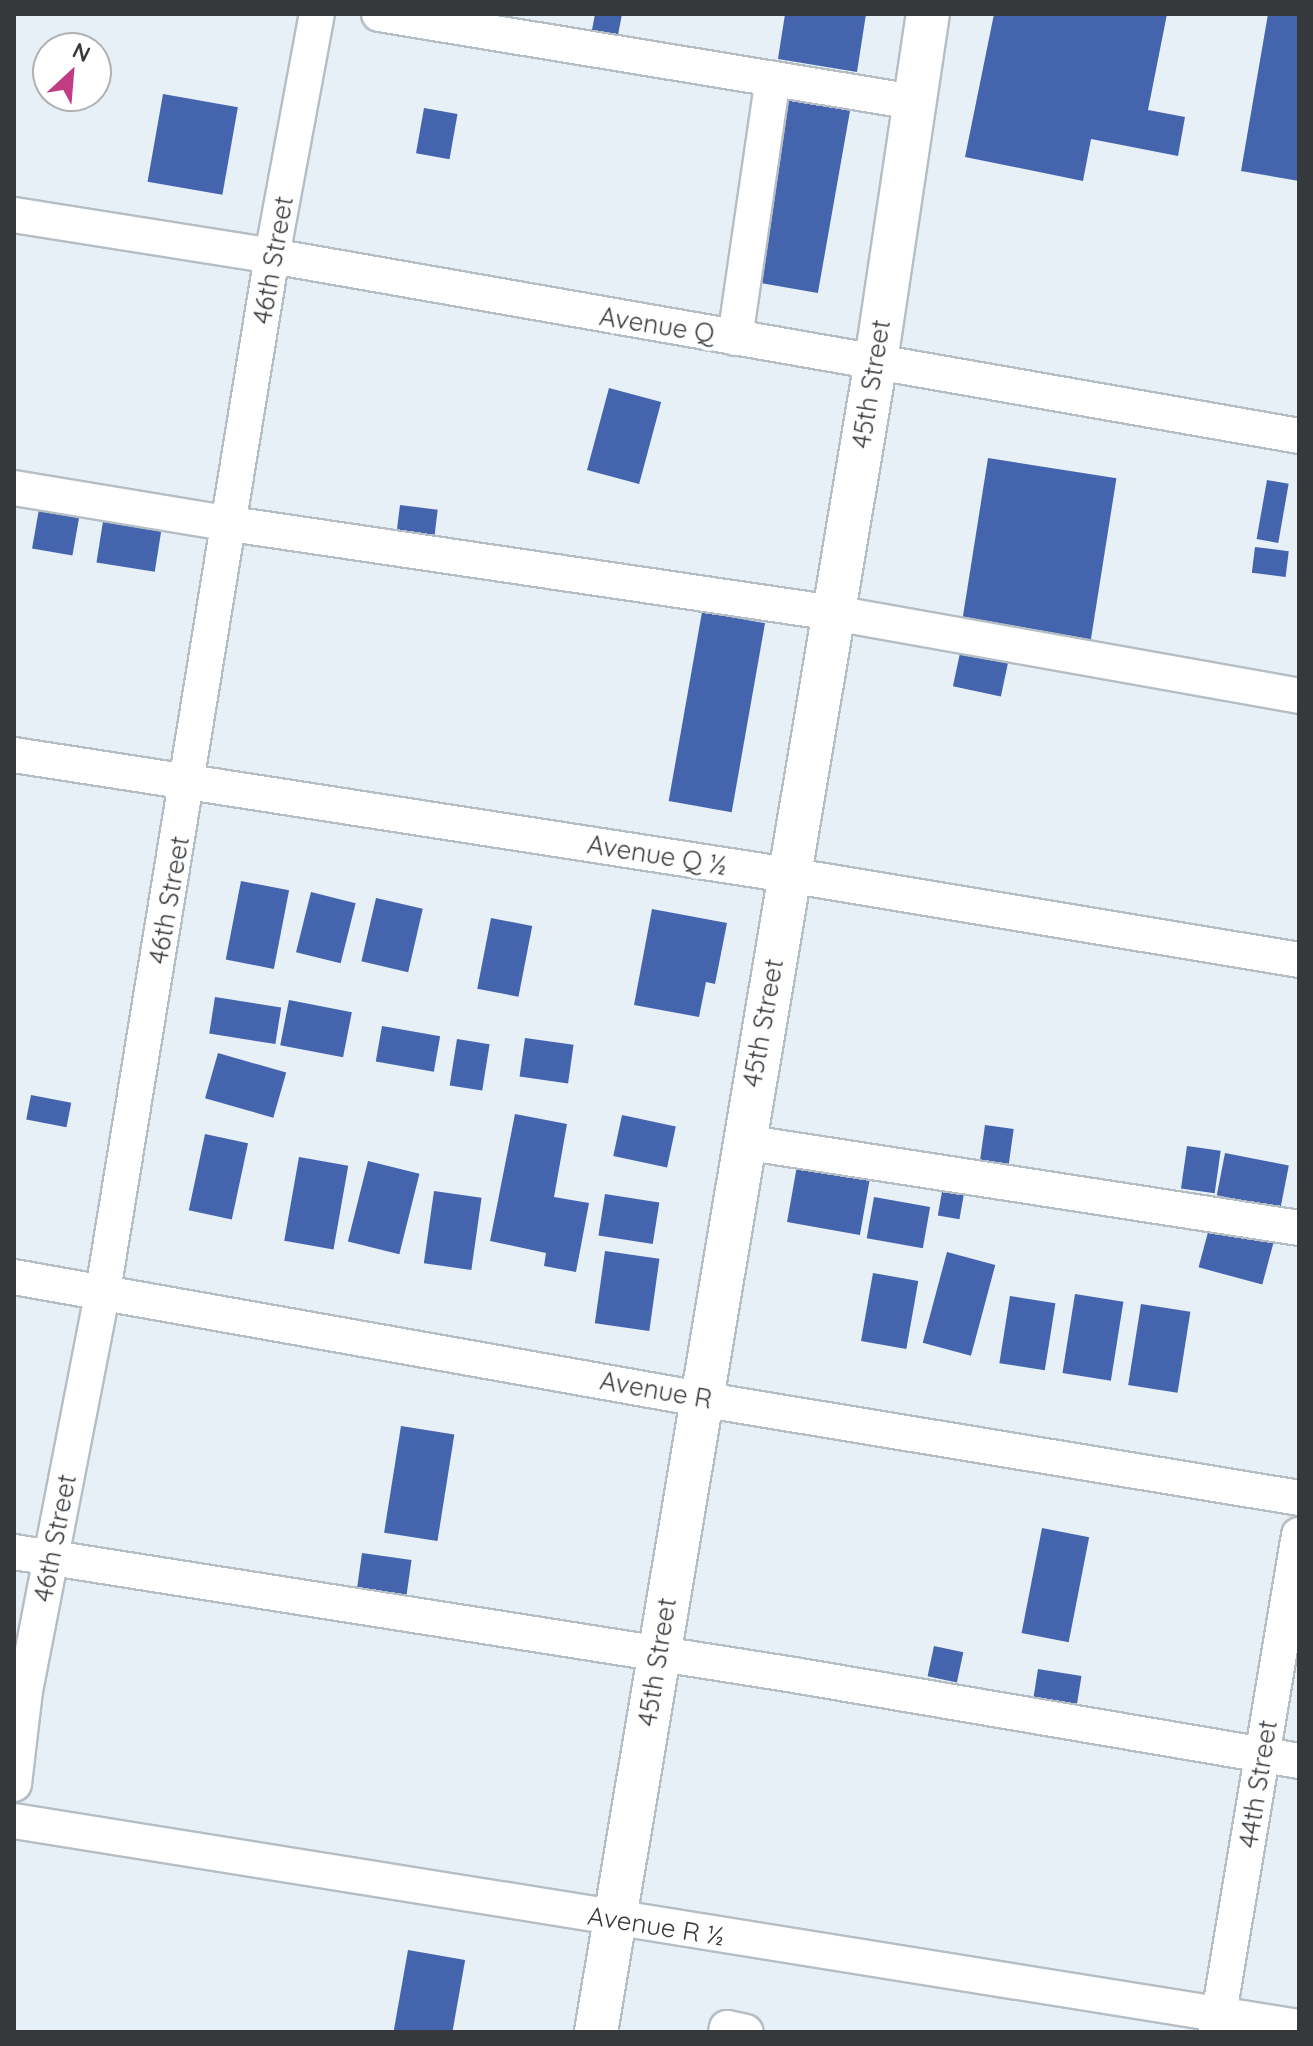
<!DOCTYPE html>
<html>
<head>
<meta charset="utf-8">
<style>
  body { margin:0 }
  #map { position:relative; width:1313px; height:2046px; overflow:hidden; background:#e7f0f7; font-family:Quicksand,sans-serif }
  div>[style] { position:absolute }
  .building>* { inset:0; background:#4564ae; transform-origin:0 0 }
  .roads { filter:drop-shadow(2px 0 #b5bec5) drop-shadow(-2px 0 #b5bec5) drop-shadow(0 2px #b5bec5) drop-shadow(0 -2px #b5bec5) }
  .minor>* { height:34px; margin:-17px; padding:0 17px; transform-origin:17px; border-radius:17px; background:#fff }
  .major>* { height:42px; margin:-21px; padding:0 21px; transform-origin:21px; border-radius:21px; background:#fff }
  span { translate:-50% -50%; white-space:nowrap; text-align:center; line-height:1.15; -webkit-text-stroke:8px #fff; paint-order:stroke }
  .street-label { font-size:26px; color:#36393c }
  .frame { position:absolute; inset:0; border:16px solid #36393c; pointer-events:none }
  .north { position:absolute; left:32px; top:32px; width:80px; height:80px; box-sizing:border-box; background:#fff; border:2px solid #afb0b1; border-radius:50%; rotate:26deg; font-size:22px; font-weight:700; line-height:32px; text-align:center; color:#36393c }
  .north::after { content:''; display:block; margin:auto; width:28px; height:36px; background:#c03d84; clip-path:polygon(50% 0,100% 100%,50% 72%,0 100%) }
</style>
</head>
<body>
<div id="map">
  <div class="building">
    <div style="clip-path:polygon(595px 14px,622px 14px,618px 35px,592px 30px)"></div>
    <div style="clip-path:polygon(785px 14px,866px 14px,857px 72px,778px 59px)"></div>
    <div style="clip-path:polygon(994px 14px,1167px 14px,1148px 110px,1185px 117px,1178px 156px,1091px 139px,1083px 181px,965px 157px)"></div>
    <div style="clip-path:polygon(1268px 14px,1299px 14px,1299px 181px,1241px 171px)"></div>
    <div style="left:163px;top:94px;width:76px;height:89px;rotate:10deg"></div>
    <div style="left:789px;top:94px;width:63px;height:191px;rotate:10deg"></div>
    <div style="left:424px;top:108px;width:34px;height:46px;rotate:10deg"></div>
    <div style="left:609px;top:388px;width:54px;height:85px;rotate:15deg"></div>
    <div style="left:988px;top:458px;width:130px;height:168px;rotate:9deg"></div>
    <div style="left:1267px;top:480px;width:22px;height:60px;rotate:10deg"></div>
    <div style="left:400px;top:505px;width:38px;height:26px;rotate:7deg"></div>
    <div style="left:39px;top:509px;width:41px;height:40px;rotate:10deg"></div>
    <div style="left:104px;top:515px;width:59px;height:48px;rotate:9deg"></div>
    <div style="left:1255px;top:547px;width:34px;height:26px;rotate:7deg"></div>
    <div style="left:702px;top:612px;width:64px;height:192px;rotate:10deg"></div>
    <div style="left:960px;top:653px;width:49px;height:34px;rotate:12deg"></div>
    <div style="left:241px;top:881px;width:49px;height:80px;rotate:11deg"></div>
    <div style="left:311px;top:892px;width:46px;height:62px;rotate:14deg"></div>
    <div style="left:376px;top:898px;width:48px;height:65px;rotate:13deg"></div>
    <div style="clip-path:polygon(652px 909px,727px 923px,715px 984px,706px 982px,699px 1017px,634px 1005px)"></div>
    <div style="left:491px;top:918px;width:42px;height:72px;rotate:11deg"></div>
    <div style="left:215px;top:997px;width:67px;height:37px;rotate:9deg"></div>
    <div style="left:289px;top:1000px;width:64px;height:46px;rotate:11deg"></div>
    <div style="left:382px;top:1026px;width:59px;height:36px;rotate:10deg"></div>
    <div style="left:525px;top:1038px;width:49px;height:39px;rotate:8deg"></div>
    <div style="left:457px;top:1039px;width:33px;height:47px;rotate:9deg"></div>
    <div style="left:218px;top:1053px;width:71px;height:47px;rotate:16deg"></div>
    <div style="left:31px;top:1095px;width:41px;height:25px;rotate:11deg"></div>
    <div style="clip-path:polygon(515px 1114px,567px 1124px,554px 1197px,589px 1203px,576px 1272px,544px 1266px,546px 1253px,490px 1241px)"></div>
    <div style="left:622px;top:1115px;width:55px;height:42px;rotate:12deg"></div>
    <div style="left:985px;top:1125px;width:29px;height:35px;rotate:8deg"></div>
    <div style="left:205px;top:1134px;width:44px;height:78px;rotate:12deg"></div>
    <div style="left:1187px;top:1146px;width:34px;height:43px;rotate:8deg"></div>
    <div style="left:1225px;top:1153px;width:65px;height:43px;rotate:11deg"></div>
    <div style="left:299px;top:1157px;width:50px;height:85px;rotate:10deg"></div>
    <div style="left:798px;top:1160px;width:74px;height:63px;rotate:10deg"></div>
    <div style="left:368px;top:1161px;width:53px;height:83px;rotate:14deg"></div>
    <div style="left:943px;top:1186px;width:22px;height:30px;rotate:10deg"></div>
    <div style="left:434px;top:1191px;width:48px;height:73px;rotate:8deg"></div>
    <div style="left:605px;top:1194px;width:55px;height:42px;rotate:9deg"></div>
    <div style="left:874px;top:1197px;width:57px;height:42px;rotate:10deg"></div>
    <div style="left:1211px;top:1221px;width:66px;height:48px;rotate:15deg"></div>
    <div style="left:605px;top:1251px;width:55px;height:73px;rotate:8deg"></div>
    <div style="left:947px;top:1252px;width:50px;height:94px;rotate:15deg"></div>
    <div style="left:873px;top:1273px;width:46px;height:69px;rotate:10deg"></div>
    <div style="left:1075px;top:1294px;width:49px;height:80px;rotate:9deg"></div>
    <div style="left:1010px;top:1296px;width:46px;height:68px;rotate:9deg"></div>
    <div style="left:1141px;top:1304px;width:50px;height:82px;rotate:9deg"></div>
    <div style="left:401px;top:1426px;width:54px;height:108px;rotate:9deg"></div>
    <div style="left:1042px;top:1528px;width:48px;height:107px;rotate:11deg"></div>
    <div style="left:362px;top:1553px;width:50px;height:35px;rotate:8deg"></div>
    <div style="left:934px;top:1646px;width:30px;height:31px;rotate:12deg"></div>
    <div style="left:1038px;top:1669px;width:44px;height:32px;rotate:9deg"></div>
    <div style="left:408px;top:1950px;width:58px;height:83px;rotate:10deg"></div>
  </div>
  <div class="roads">
    <div class="minor">
      <div style="left:379px;top:14px;width:542px;rotate:9.34deg"></div>
      <div style="left:14px;top:215px;width:261px;rotate:9deg"></div>
      <div style="left:272px;top:256px;width:1043px;rotate:9.94deg"></div>
      <div style="left:735px;top:338px;width:262px;rotate:-81.7deg"></div>
      <div style="left:14px;top:488px;width:220px;rotate:9.4deg"></div>
      <div style="left:231px;top:524px;width:610px;rotate:8.4deg"></div>
      <div style="left:834px;top:613px;width:472px;rotate:10.1deg"></div>
      <div style="left:14px;top:755px;width:783px;rotate:8.81deg"></div>
      <div style="left:788px;top:875px;width:518px;rotate:9.44deg"></div>
      <div style="left:743px;top:1142px;width:563px;rotate:8.79deg"></div>
      <div style="left:14px;top:1277px;width:697px;rotate:10.08deg"></div>
      <div style="left:700px;top:1399px;width:607px;rotate:9.38deg"></div>
      <div style="left:14px;top:1552px;width:790px;rotate:8.96deg"></div>
      <div style="left:794px;top:1675px;width:512px;rotate:9.66deg"></div>
      <div style="left:14px;top:1784px;width:94px;rotate:-83.3deg"></div>
      <div style="left:25px;top:1691px;width:408px;rotate:-79deg"></div>
      <div style="left:103px;top:1291px;width:1049px;rotate:-80.73deg"></div>
      <div style="left:272px;top:256px;width:246px;rotate:-79.5deg"></div>
      <div style="left:14px;top:1821px;width:1301px;rotate:9.11deg"></div>
      <div style="left:726px;top:2032px;width:4px;rotate:-76deg"></div>
      <div style="left:727px;top:2028px;width:19px;rotate:12deg"></div>
      <div style="left:1216px;top:2032px;width:504px;rotate:-80.52deg"></div>
    </div>
    <div class="major">
      <div style="left:596px;top:2032px;width:1694px;rotate:-80.49deg"></div>
      <div style="left:876px;top:361px;width:351px;rotate:-81.5deg"></div>
    </div>
  </div>
  <div class="street-label">
    <span style="left:273px;top:260px;rotate:-80deg">46th Street</span>
    <span style="left:657px;top:325px;rotate:9deg">Avenue Q</span>
    <span style="left:871px;top:384px;rotate:-81deg">45th Street</span>
    <span style="left:657px;top:855px;rotate:9deg">Avenue Q ½</span>
    <span style="left:169px;top:900px;rotate:-80deg">46th Street</span>
    <span style="left:763px;top:1023px;rotate:-80deg">45th Street</span>
    <span style="left:656px;top:1390px;rotate:10deg">Avenue R</span>
    <span style="left:55px;top:1538px;rotate:-79deg">46th Street</span>
    <span style="left:657px;top:1662px;rotate:-81deg">45th Street</span>
    <span style="left:1258px;top:1784px;rotate:-81deg">44th Street</span>
    <span style="left:656px;top:1926px;rotate:9deg">Avenue R ½</span>
  </div>
  <div class="frame"></div>
  <div class="north">N</div>
</div>
</body>
</html>
